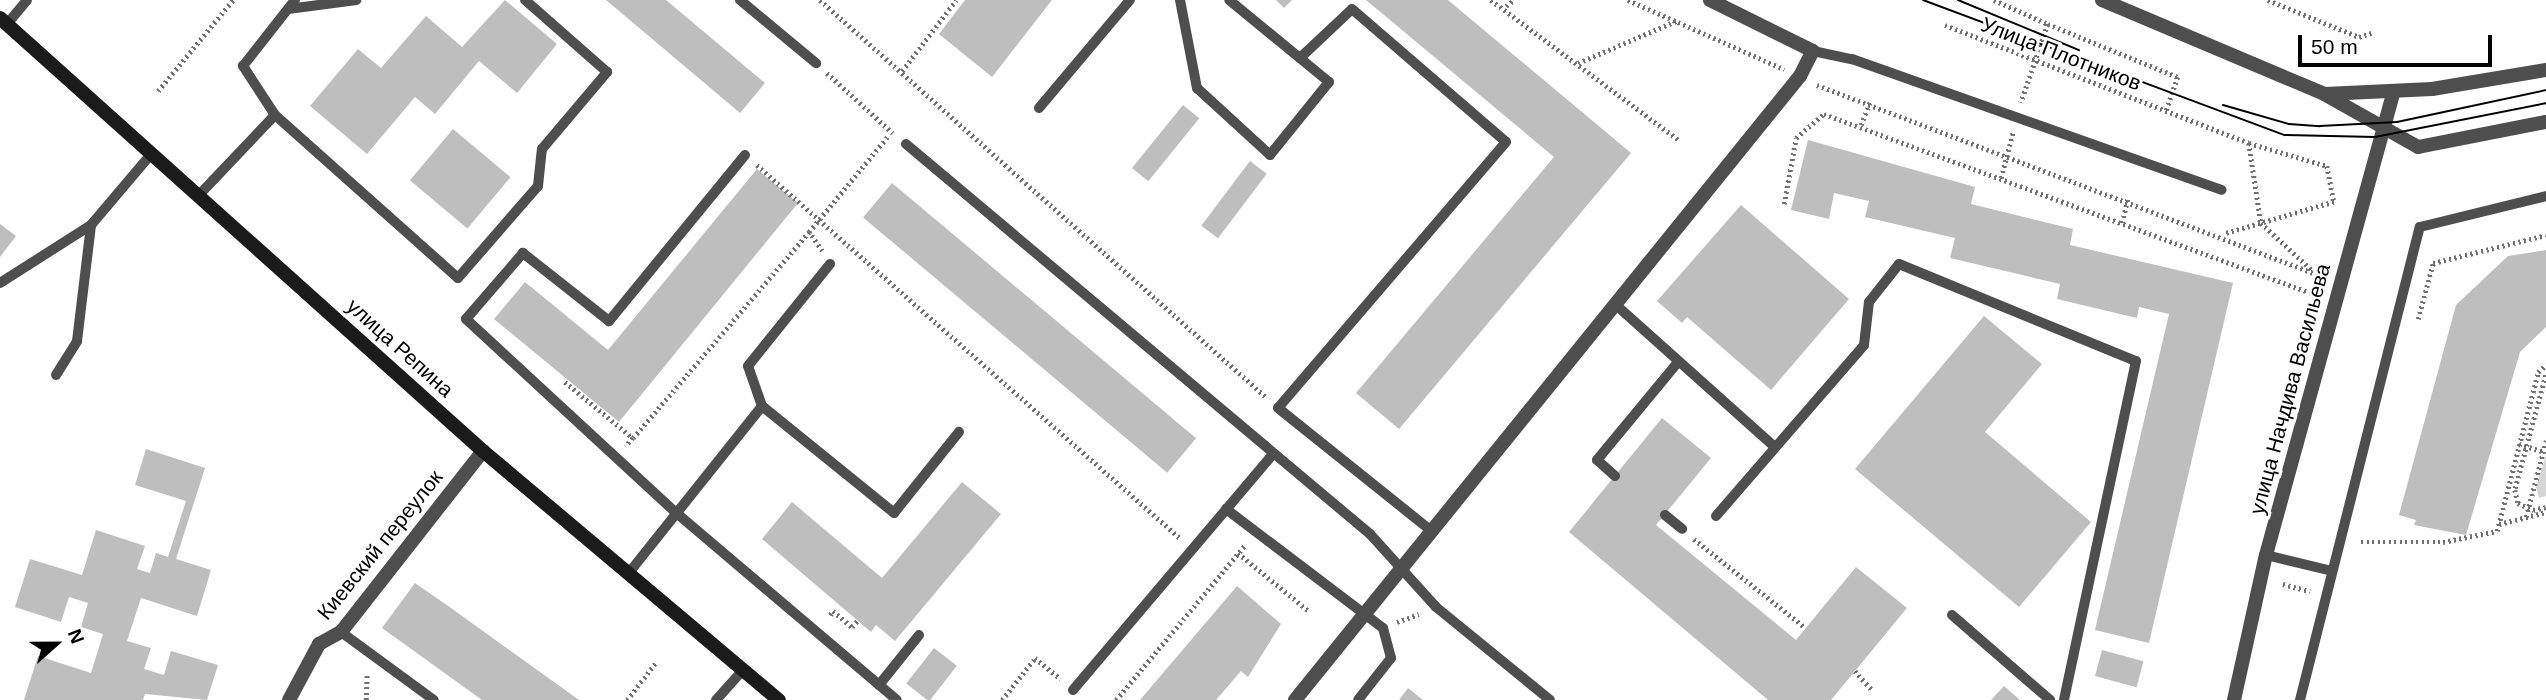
<!DOCTYPE html>
<html>
<head>
<meta charset="utf-8">
<style>
  body { margin:0 }
  #map { position:relative; width:2546px; height:700px; overflow:hidden; background:#fff; font-family:Helvetica,sans-serif }
  div>[style] { position:absolute }
  .green>* { inset:0; background:#d5d5d5 }
  .building>* { inset:0; background:#bebebe; transform-origin:0 0 }
  .path>* { height:4.5px; margin-top:-2.25px; transform-origin:0; background:repeating-linear-gradient(90deg,#707070 0 2px,transparent 0 5.5px) }
  .service>* { height:10px; margin:-5px; padding:0 5px; transform-origin:5px; border-radius:5px; background:#4e4e4e }
  .minor>* { height:14px; margin:-7px; padding:0 7px; transform-origin:7px; border-radius:7px; background:#4e4e4e }
  .tertiary>* { height:14px; margin:-7px; padding:0 7px; transform-origin:7px; border-radius:7px; background:#4e4e4e }
  .secondary>* { height:14px; margin:-7px; padding:0 7px; transform-origin:7px; border-radius:7px; background:#1b1b1b }
  .tram>* { height:2px; margin:-1px; padding:0 1px; transform-origin:1px; border-radius:1px; background:#000 }
  span { translate:-50% -50%; white-space:nowrap; text-align:center; line-height:1.15; -webkit-text-stroke:6px #fff; paint-order:stroke }
  .street-label { font-size:21px; color:#000 }
  .north { position:absolute; left:21px; top:609px; width:70px; height:70px; -webkit-text-stroke:5px #fff; paint-order:stroke; rotate:69deg; font-size:19px; font-weight:700; line-height:28px; text-align:center; color:#000 }
  .north::after { content:''; display:block; margin:auto; width:24px; height:32px; background:#000; clip-path:polygon(50% 0,100% 100%,50% 72%,0 100%) }
  .scale { position:absolute; left:2298px; top:35px; width:194px; height:32px; box-sizing:border-box; border:4px solid #000; border-top:0; padding-left:9px; font-size:21px; line-height:24px; white-space:nowrap; color:#000; -webkit-text-stroke:5px #fff; paint-order:stroke }
</style>
</head>
<body>
<div id="map">
  <div class="green">
    <div style="clip-path:polygon(2546px 456px,2546px 496px,2539px 498px,2536px 487px)"></div>
  </div>
  <div class="building">
    <div style="clip-path:polygon(505px 0,557px 44px,517px 93px,479px 61px,435px 114px,415px 97px,367px 154px,310px 106px,358px 49px,381px 68px,426px 16px,462px 47px)"></div>
    <div style="clip-path:polygon(606px 0,666px 0,765px 83px,740px 113px)"></div>
    <div style="clip-path:polygon(965px 0,1052px 0,992px 77px,939px 34px)"></div>
    <div style="clip-path:polygon(1276px 0,1292px 0,1284px 8px)"></div>
    <div style="clip-path:polygon(1366px 0,1448px 0,1631px 153px,1399px 429px,1356px 393px,1554px 157px)"></div>
    <div style="left:1183px;top:105px;width:21px;height:81px;rotate:39deg"></div>
    <div style="left:453px;top:129px;width:75px;height:67px;rotate:40deg"></div>
    <div style="clip-path:polygon(1808px 140px,1975px 187px,1971px 204px,2073px 229px,2070px 245px,2233px 283px,2149px 643px,2095px 630px,2169px 314px,2139px 307px,2137px 318px,2057px 299px,2060px 284px,1950px 258px,1955px 238px,1865px 217px,1869px 201px,1834px 193px,1829px 219px,1791px 210px)"></div>
    <div style="left:1250px;top:161px;width:21px;height:81px;rotate:37deg"></div>
    <div style="clip-path:polygon(757px 169px,798px 203px,619px 422px,494px 319px,525px 282px,608px 350px)"></div>
    <div style="left:892px;top:183px;width:397px;height:45px;rotate:40deg"></div>
    <div style="clip-path:polygon(1741px 205px,1849px 299px,1771px 390px,1687px 317px,1682px 323px,1657px 301px)"></div>
    <div style="clip-path:polygon(0 224px,16px 236px,0 257px)"></div>
    <div style="clip-path:polygon(2546px 250px,2546px 327px,2520px 352px,2466px 535px,2414px 525px,2416px 520px,2399px 515px,2456px 305px,2508px 256px)"></div>
    <div style="clip-path:polygon(1984px 316px,2042px 364px,1985px 432px,2091px 522px,2019px 607px,1855px 469px)"></div>
    <div style="clip-path:polygon(1662px 418px,1711px 458px,1656px 525px,1796px 640px,1856px 567px,1907px 608px,1831px 700px,1768px 700px,1569px 532px)"></div>
    <div style="clip-path:polygon(146px 449px,205px 468px,176px 559px,211px 570px,197px 616px,141px 598px,127px 641px,151px 648px,144px 669px,164px 675px,171px 651px,218px 665px,207px 700px,145px 694px,143px 700px,24px 700px,38px 656px,91px 673px,103px 634px,81px 627px,88px 603px,69px 597px,61px 622px,15px 607px,30px 559px,82px 575px,96px 530px,145px 546px,137px 569px,150px 573px,156px 553px,168px 557px,186px 501px,135px 485px)"></div>
    <div style="clip-path:polygon(962px 482px,1001px 514px,895px 641px,876px 625px,871px 632px,762px 539px,792px 502px,882px 578px)"></div>
    <div style="clip-path:polygon(415px 583px,451px 608px,579px 700px,482px 700px,382px 628px)"></div>
    <div style="clip-path:polygon(1237px 586px,1281px 624px,1248px 677px,1241px 671px,1216px 700px,1140px 700px)"></div>
    <div style="left:934px;top:648px;width:29px;height:45px;rotate:38deg"></div>
    <div style="left:2102px;top:650px;width:43px;height:27px;rotate:15deg"></div>
    <div style="clip-path:polygon(2004px 686px,2020px 700px,1991px 700px)"></div>
    <div style="clip-path:polygon(1408px 688px,1423px 700px,1399px 700px)"></div>
  </div>
  <div class="path">
    <div style="left:820px;top:0;width:597px;rotate:41.67deg"></div>
    <div style="left:1491px;top:0;width:234px;rotate:36.7deg"></div>
    <div style="left:1628px;top:0;width:171px;rotate:23.9deg"></div>
    <div style="left:1994px;top:0;width:59px;rotate:24deg"></div>
    <div style="left:2048px;top:24px;width:83px;rotate:108.9deg"></div>
    <div style="left:2268px;top:0;width:98px;rotate:22.1deg"></div>
    <div style="left:2359px;top:37px;width:13px;rotate:-18deg"></div>
    <div style="left:1506px;top:6px;width:10px;rotate:-37deg"></div>
    <div style="left:2048px;top:24px;width:140px;rotate:22.2deg"></div>
    <div style="left:2178px;top:77px;width:36px;rotate:109deg"></div>
    <div style="left:1945px;top:25px;width:326px;rotate:21.2deg"></div>
    <div style="left:2249px;top:143px;width:81px;rotate:16.4deg"></div>
    <div style="left:2327px;top:166px;width:37px;rotate:79deg"></div>
    <div style="left:2334px;top:202px;width:115px;rotate:163.8deg"></div>
    <div style="left:1578px;top:63px;width:107px;rotate:-23.2deg"></div>
    <div style="left:902px;top:71px;width:89px;rotate:-52.7deg"></div>
    <div style="left:827px;top:73px;width:89px;rotate:42.3deg"></div>
    <div style="left:1817px;top:85px;width:534px;rotate:20.74deg"></div>
    <div style="left:158px;top:91px;width:118px;rotate:-50.5deg"></div>
    <div style="left:1861px;top:125px;width:26px;rotate:-69deg"></div>
    <div style="left:2249px;top:143px;width:81px;rotate:81.5deg"></div>
    <div style="left:2261px;top:223px;width:71px;rotate:42.7deg"></div>
    <div style="left:757px;top:165px;width:565px;rotate:41.41deg"></div>
    <div style="left:2001px;top:178px;width:48px;rotate:-75.4deg"></div>
    <div style="left:1784px;top:204px;width:67px;rotate:-79.7deg"></div>
    <div style="left:1796px;top:138px;width:37px;rotate:-41deg"></div>
    <div style="left:1824px;top:114px;width:519px;rotate:20.18deg"></div>
    <div style="left:2122px;top:223px;width:26px;rotate:-77deg"></div>
    <div style="left:822px;top:251px;width:23px;rotate:-124deg"></div>
    <div style="left:809px;top:232px;width:126px;rotate:-50.5deg"></div>
    <div style="left:2418px;top:319px;width:58px;rotate:-75deg"></div>
    <div style="left:2433px;top:263px;width:116px;rotate:-13.9deg"></div>
    <div style="left:2546px;top:375px;width:119px;rotate:105.1deg"></div>
    <div style="left:2515px;top:490px;width:13px;rotate:77deg"></div>
    <div style="left:2518px;top:503px;width:17px;rotate:25deg"></div>
    <div style="left:2533px;top:510px;width:13px;rotate:-13deg"></div>
    <div style="left:565px;top:382px;width:88px;rotate:39.5deg"></div>
    <div style="left:633px;top:438px;width:11px;rotate:131deg"></div>
    <div style="left:633px;top:438px;width:271px;rotate:-49.5deg"></div>
    <div style="left:2519px;top:444px;width:27px;rotate:17deg"></div>
    <div style="left:2526px;top:517px;width:79px;rotate:-75.3deg"></div>
    <div style="left:2499px;top:524px;width:49px;rotate:-14.3deg"></div>
    <div style="left:1694px;top:539px;width:143px;rotate:38.5deg"></div>
    <div style="left:2361px;top:542px;width:82px"></div>
    <div style="left:2443px;top:542px;width:55px;rotate:-11.5deg"></div>
    <div style="left:2497px;top:531px;width:164px;rotate:-75.5deg"></div>
    <div style="left:2538px;top:372px;width:11px;rotate:-41deg"></div>
    <div style="left:1238px;top:553px;width:93px;rotate:39.3deg"></div>
    <div style="left:2283px;top:584px;width:28px;rotate:15deg"></div>
    <div style="left:830px;top:615px;width:5px;rotate:-53deg"></div>
    <div style="left:833px;top:611px;width:25px;rotate:40deg"></div>
    <div style="left:852px;top:627px;width:8px;rotate:-50deg"></div>
    <div style="left:1397px;top:622px;width:23px;rotate:-20deg"></div>
    <div style="left:1855px;top:671px;width:27px;rotate:48deg"></div>
    <div style="left:366px;top:700px;width:27px;rotate:-88deg"></div>
    <div style="left:627px;top:700px;width:49px;rotate:-52.4deg"></div>
    <div style="left:1002px;top:700px;width:53px;rotate:-51.8deg"></div>
    <div style="left:1035px;top:658px;width:33px;rotate:39deg"></div>
    <div style="left:1116px;top:700px;width:202px;rotate:-50.2deg"></div>
  </div>
  <div class="service">
    <div style="left:740px;top:0;width:99px;rotate:39.7deg"></div>
    <div style="left:1180px;top:0;width:90px;rotate:79.1deg"></div>
    <div style="left:1197px;top:88px;width:99px;rotate:42.5deg"></div>
    <div style="left:1270px;top:155px;width:94px;rotate:-51.1deg"></div>
    <div style="left:1329px;top:82px;width:129px;rotate:-140.6deg"></div>
    <div style="left:288px;top:9px;width:69px;rotate:-7.5deg"></div>
    <div style="left:7px;top:24px;width:31px;rotate:-50deg"></div>
    <div style="left:1813px;top:51px;width:40px;rotate:12deg"></div>
    <div style="left:1852px;top:59px;width:392px;rotate:19.5deg"></div>
    <div style="left:1300px;top:58px;width:71px;rotate:-43.3deg"></div>
    <div style="left:1352px;top:9px;width:203px;rotate:40.8deg"></div>
    <div style="left:1506px;top:142px;width:350px;rotate:130.6deg"></div>
    <div style="left:1278px;top:408px;width:198px;rotate:38.7deg"></div>
    <div style="left:1039px;top:108px;width:141px;rotate:-49.9deg"></div>
    <div style="left:275px;top:115px;width:245px;rotate:41.7deg"></div>
    <div style="left:458px;top:278px;width:122px;rotate:-49deg"></div>
    <div style="left:538px;top:186px;width:37px;rotate:-84deg"></div>
    <div style="left:542px;top:149px;width:101px;rotate:-49.8deg"></div>
    <div style="left:607px;top:72px;width:109px;rotate:-138.7deg"></div>
    <div style="left:906px;top:144px;width:606px;rotate:40.05deg"></div>
    <div style="left:1370px;top:534px;width:98px;rotate:47.9deg"></div>
    <div style="left:1436px;top:607px;width:147px;rotate:39.2deg"></div>
    <div style="left:745px;top:155px;width:215px;rotate:129.3deg"></div>
    <div style="left:609px;top:321px;width:110px;rotate:-141.7deg"></div>
    <div style="left:523px;top:253px;width:87px;rotate:130.8deg"></div>
    <div style="left:466px;top:319px;width:283px;rotate:42.7deg"></div>
    <div style="left:674px;top:511px;width:292px;rotate:40.3deg"></div>
    <div style="left:199px;top:195px;width:110px;rotate:-46.5deg"></div>
    <div style="left:275px;top:115px;width:59px;rotate:-123.1deg"></div>
    <div style="left:243px;top:66px;width:84px;rotate:-51.8deg"></div>
    <div style="left:0;top:283px;width:108px;rotate:-32.5deg"></div>
    <div style="left:91px;top:225px;width:94px;rotate:-49.7deg"></div>
    <div style="left:1616px;top:305px;width:213px;rotate:41.8deg"></div>
    <div style="left:56px;top:375px;width:40px;rotate:-58deg"></div>
    <div style="left:77px;top:341px;width:117px;rotate:-83.1deg"></div>
    <div style="left:762px;top:406px;width:42px;rotate:-109.3deg"></div>
    <div style="left:748px;top:366px;width:131px;rotate:-51.2deg"></div>
    <div style="left:1615px;top:476px;width:24px;rotate:-138deg"></div>
    <div style="left:1597px;top:460px;width:127px;rotate:-50.4deg"></div>
    <div style="left:1226px;top:509px;width:197px;rotate:37.2deg"></div>
    <div style="left:1383px;top:628px;width:31px;rotate:75deg"></div>
    <div style="left:1391px;top:658px;width:53px;rotate:128.2deg"></div>
    <div style="left:1665px;top:515px;width:22px;rotate:39deg"></div>
    <div style="left:1716px;top:516px;width:226px;rotate:-49.1deg"></div>
    <div style="left:1864px;top:345px;width:43px;rotate:-83.4deg"></div>
    <div style="left:1869px;top:302px;width:48px;rotate:-51.7deg"></div>
    <div style="left:1899px;top:264px;width:256px;rotate:22.3deg"></div>
    <div style="left:2136px;top:361px;width:347px;rotate:102deg"></div>
    <div style="left:2266px;top:555px;width:68px;rotate:13.6deg"></div>
    <div style="left:628px;top:574px;width:215px;rotate:-51.4deg"></div>
    <div style="left:762px;top:406px;width:170px;rotate:39deg"></div>
    <div style="left:894px;top:513px;width:104px;rotate:-51.3deg"></div>
    <div style="left:1952px;top:615px;width:130px;rotate:40.9deg"></div>
    <div style="left:341px;top:632px;width:115px;rotate:36.2deg"></div>
    <div style="left:879px;top:685px;width:64px;rotate:-51.3deg"></div>
    <div style="left:1073px;top:690px;width:309px;rotate:-49.7deg"></div>
    <div style="left:716px;top:700px;width:40px;rotate:-48deg"></div>
    <div style="left:2300px;top:700px;width:488px;rotate:-75.8deg"></div>
    <div style="left:2420px;top:227px;width:130px;rotate:-13.8deg"></div>
  </div>
  <div class="minor">
    <div style="left:289px;top:700px;width:64px;rotate:-61.8deg"></div>
    <div style="left:319px;top:644px;width:25px;rotate:-29deg"></div>
    <div style="left:341px;top:632px;width:230px;rotate:-51.9deg"></div>
    <div style="left:1295px;top:700px;width:803px;rotate:-51.02deg"></div>
    <div style="left:1800px;top:76px;width:28px;rotate:-63deg"></div>
    <div style="left:1813px;top:51px;width:115px;rotate:-153.7deg"></div>
  </div>
  <div class="tertiary">
    <div style="left:2102px;top:0;width:241px;rotate:22.9deg"></div>
    <div style="left:2324px;top:94px;width:108px;rotate:29.4deg"></div>
    <div style="left:2418px;top:147px;width:130px;rotate:-11.1deg"></div>
    <div style="left:2325px;top:94px;width:107px;rotate:-2.7deg"></div>
    <div style="left:2432px;top:89px;width:116px;rotate:-9.5deg"></div>
    <div style="left:2234px;top:700px;width:148px;rotate:-77.6deg"></div>
    <div style="left:2266px;top:555px;width:481px;rotate:-74.6deg"></div>
  </div>
  <div class="secondary">
    <div style="left:0;top:18px;width:649px;rotate:41.88deg"></div>
    <div style="left:483px;top:451px;width:387px;rotate:40.1deg"></div>
  </div>
  <div class="tram">
    <div style="left:1923px;top:0;width:386px;rotate:20.5deg"></div>
    <div style="left:2285px;top:135px;width:90px;rotate:1.3deg"></div>
    <div style="left:2375px;top:137px;width:174px;rotate:-11.2deg"></div>
    <div style="left:1958px;top:0;width:131px;rotate:22.5deg"></div>
    <div style="left:2223px;top:105px;width:69px;rotate:16.1deg"></div>
    <div style="left:2289px;top:124px;width:31px;rotate:4deg"></div>
    <div style="left:2320px;top:126px;width:77px;rotate:-3deg"></div>
    <div style="left:2397px;top:122px;width:152px;rotate:-12.1deg"></div>
  </div>
  <div class="street-label">
    <span style="left:2061px;top:54px;rotate:21deg">Улица Плотников</span>
    <span style="left:400px;top:348px;rotate:42deg">улица Репина</span>
    <span style="left:2290px;top:389px;rotate:-75deg">улица Начдива Васильева</span>
    <span style="left:380px;top:545px;rotate:-51deg">Киевский переулок</span>
  </div>
  <div class="north">N</div>
  <div class="scale">50 m</div>
</div>
</body>
</html>
